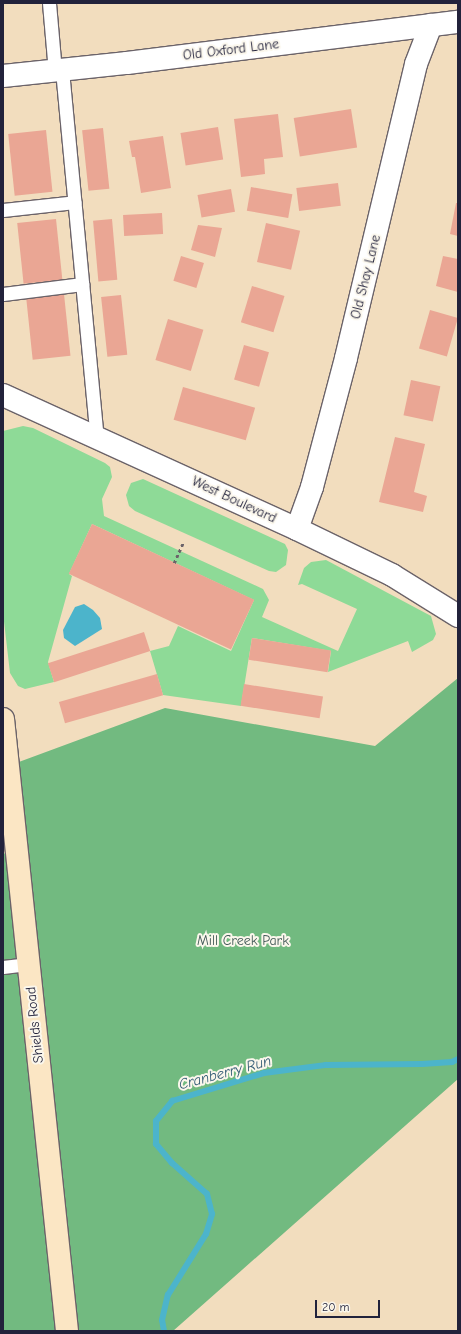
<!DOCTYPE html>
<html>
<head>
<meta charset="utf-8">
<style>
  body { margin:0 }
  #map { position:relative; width:461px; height:1334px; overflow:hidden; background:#f2ddbe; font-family:"Comic Neue",sans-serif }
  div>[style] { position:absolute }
  .green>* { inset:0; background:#8eda97 }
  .forest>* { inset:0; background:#72ba80 }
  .water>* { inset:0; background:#4cb4cb }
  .stream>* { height:6px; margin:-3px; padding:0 3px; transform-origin:3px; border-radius:3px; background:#4cb4cb }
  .building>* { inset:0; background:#eaa694; transform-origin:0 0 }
  .path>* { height:2.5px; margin-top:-1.25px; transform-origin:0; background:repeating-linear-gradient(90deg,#6b6369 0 3px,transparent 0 6px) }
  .roads { filter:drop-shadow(1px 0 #6b6369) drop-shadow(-1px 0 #6b6369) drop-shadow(0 1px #6b6369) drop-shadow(0 -1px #6b6369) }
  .service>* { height:13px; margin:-6.5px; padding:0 6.5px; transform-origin:6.5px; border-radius:6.5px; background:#fff }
  .minor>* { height:22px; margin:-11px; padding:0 11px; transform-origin:11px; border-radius:11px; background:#fff }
  .tertiary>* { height:22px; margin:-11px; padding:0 11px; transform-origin:11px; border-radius:11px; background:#fff }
  .secondary>* { height:22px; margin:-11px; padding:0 11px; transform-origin:11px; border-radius:11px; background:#fbe6c4 }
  span { translate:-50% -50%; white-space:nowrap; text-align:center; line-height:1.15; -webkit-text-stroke:4px #fbf7ec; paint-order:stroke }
  .street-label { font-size:14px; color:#22223b }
  .park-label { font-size:14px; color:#425957 }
  .water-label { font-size:15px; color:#335c75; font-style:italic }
  .frame { position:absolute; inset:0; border:4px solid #22223b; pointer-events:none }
  .scale { position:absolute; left:315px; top:1300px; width:65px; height:18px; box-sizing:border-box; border:2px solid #22223b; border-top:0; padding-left:5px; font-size:12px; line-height:14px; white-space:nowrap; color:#22223b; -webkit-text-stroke:3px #fbf7ec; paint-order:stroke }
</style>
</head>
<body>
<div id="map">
  <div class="green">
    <div style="clip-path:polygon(23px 426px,33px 428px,105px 463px,110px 467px,112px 477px,102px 499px,104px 516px,263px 589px,269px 600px,262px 617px,338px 651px,357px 609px,302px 584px,298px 585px,304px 568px,311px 562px,326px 560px,431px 616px,436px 634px,433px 640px,412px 652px,408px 641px,328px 672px,331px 651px,252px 638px,241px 706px,163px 695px,150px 651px,169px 646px,178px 626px,231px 651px,254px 600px,92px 524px,69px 574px,72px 576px,48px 662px,54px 682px,25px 689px,18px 686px,10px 673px,3px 613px,3px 431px)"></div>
    <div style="clip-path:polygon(143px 479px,285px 544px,288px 550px,286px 565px,276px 572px,269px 571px,135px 511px,129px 506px,126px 495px,131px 483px)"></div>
  </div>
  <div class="forest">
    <div style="clip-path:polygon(458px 678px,458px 1079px,173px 1331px,3px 1331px,3px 854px,17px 849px,8px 766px,165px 708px,375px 746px)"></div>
  </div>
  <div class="water">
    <div style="clip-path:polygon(84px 604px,93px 610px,100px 618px,102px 629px,75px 646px,64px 638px,63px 630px,75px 607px)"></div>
  </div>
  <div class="stream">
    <div style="left:164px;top:1331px;width:11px;rotate:-100deg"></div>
    <div style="left:162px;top:1320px;width:26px;rotate:-77deg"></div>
    <div style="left:168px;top:1295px;width:72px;rotate:-58.1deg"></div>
    <div style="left:206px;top:1234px;width:21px;rotate:-73deg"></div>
    <div style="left:212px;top:1214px;width:21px;rotate:-104deg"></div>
    <div style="left:207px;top:1194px;width:47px;rotate:-138.5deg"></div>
    <div style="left:172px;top:1163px;width:25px;rotate:-130deg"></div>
    <div style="left:156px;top:1144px;width:23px;rotate:-90deg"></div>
    <div style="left:156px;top:1121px;width:26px;rotate:-51deg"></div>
    <div style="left:172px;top:1101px;width:96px;rotate:-16.9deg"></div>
    <div style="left:264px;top:1073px;width:63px;rotate:-7.4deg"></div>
    <div style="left:326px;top:1065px;width:96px;rotate:-0.6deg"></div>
    <div style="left:422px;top:1064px;width:30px;rotate:-4deg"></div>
    <div style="left:452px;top:1062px;width:7px;rotate:-27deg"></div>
  </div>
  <div class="building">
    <div style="left:351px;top:109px;width:39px;height:58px;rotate:81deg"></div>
    <div style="clip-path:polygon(278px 114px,283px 157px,264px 159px,265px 174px,241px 177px,234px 119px)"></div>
    <div style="left:218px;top:127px;width:33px;height:38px;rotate:81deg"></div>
    <div style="left:103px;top:128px;width:61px;height:21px;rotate:84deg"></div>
    <div style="left:46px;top:130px;width:62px;height:38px;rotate:84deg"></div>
    <div style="clip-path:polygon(163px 136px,171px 188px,141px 193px,135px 157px,132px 157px,129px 141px)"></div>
    <div style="left:338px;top:183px;width:23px;height:42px;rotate:83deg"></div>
    <div style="left:251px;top:187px;width:42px;height:24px;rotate:10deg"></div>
    <div style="left:231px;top:189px;width:23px;height:34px;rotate:80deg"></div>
    <div style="clip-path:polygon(456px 203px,458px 203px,458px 236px,450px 234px)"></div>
    <div style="left:162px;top:213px;width:21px;height:39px;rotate:87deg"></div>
    <div style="left:56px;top:219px;width:61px;height:39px;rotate:84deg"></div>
    <div style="left:112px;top:219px;width:61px;height:19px;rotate:85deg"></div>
    <div style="left:266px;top:223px;width:35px;height:40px;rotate:13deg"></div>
    <div style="clip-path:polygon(198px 225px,222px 228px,215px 257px,191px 250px)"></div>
    <div style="left:181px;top:256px;width:24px;height:26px;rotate:17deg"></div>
    <div style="clip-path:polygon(443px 256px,458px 259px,458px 292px,436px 286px)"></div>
    <div style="left:252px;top:286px;width:34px;height:38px;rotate:17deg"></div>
    <div style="left:64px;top:294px;width:62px;height:38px;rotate:84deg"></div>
    <div style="left:121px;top:295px;width:60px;height:20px;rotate:84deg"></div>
    <div style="left:430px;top:310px;width:29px;height:40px;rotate:16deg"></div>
    <div style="left:168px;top:319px;width:37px;height:43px;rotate:17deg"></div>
    <div style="left:244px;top:345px;width:26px;height:36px;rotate:16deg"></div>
    <div style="left:411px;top:380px;width:30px;height:36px;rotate:12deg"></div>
    <div style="left:183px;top:387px;width:75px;height:34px;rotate:16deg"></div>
    <div style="clip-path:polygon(395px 437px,425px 444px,414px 492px,427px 496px,423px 512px,379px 502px)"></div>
    <div style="left:92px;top:524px;width:179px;height:55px;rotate:25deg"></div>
    <div style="left:144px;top:632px;width:20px;height:101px;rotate:72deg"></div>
    <div style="left:252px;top:638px;width:80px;height:22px;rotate:9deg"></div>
    <div style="left:157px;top:674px;width:22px;height:102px;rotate:74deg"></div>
    <div style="left:244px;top:684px;width:80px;height:22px;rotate:9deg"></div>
  </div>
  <div class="path">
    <div style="left:174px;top:563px;width:22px;rotate:-66deg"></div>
  </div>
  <div class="roads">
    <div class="service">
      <div style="left:49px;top:3px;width:68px;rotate:85deg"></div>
      <div style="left:62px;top:70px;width:369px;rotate:84.6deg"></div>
      <div style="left:3px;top:210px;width:72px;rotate:-6.3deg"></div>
      <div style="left:3px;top:294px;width:80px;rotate:-7.2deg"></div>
      <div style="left:3px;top:967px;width:26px;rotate:-7deg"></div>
    </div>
    <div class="minor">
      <div style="left:3px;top:76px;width:125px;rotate:-6deg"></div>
      <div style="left:127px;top:63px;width:334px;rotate:-7.1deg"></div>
      <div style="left:297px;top:529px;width:45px;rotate:-70.3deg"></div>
      <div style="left:312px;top:487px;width:133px;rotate:-75.2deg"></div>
      <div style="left:346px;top:358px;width:302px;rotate:-76.6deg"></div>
      <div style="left:416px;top:64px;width:42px;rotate:-69deg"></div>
    </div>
    <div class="tertiary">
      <div style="left:3px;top:395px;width:323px;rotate:24.5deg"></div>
      <div style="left:297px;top:529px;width:106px;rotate:25.8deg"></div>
      <div style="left:392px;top:575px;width:78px;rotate:31.8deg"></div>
    </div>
    <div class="secondary">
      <div style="left:3px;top:719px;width:615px;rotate:84.03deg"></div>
    </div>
  </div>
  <div class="street-label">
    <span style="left:231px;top:50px;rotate:-7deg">Old Oxford Lane</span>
    <span style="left:366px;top:277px;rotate:-76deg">Old Shay Lane</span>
    <span style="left:234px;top:500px;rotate:25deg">West Boulevard</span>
    <span style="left:35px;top:1025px;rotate:-96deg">Shields Road</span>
  </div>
  <div class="park-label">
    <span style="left:243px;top:941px">Mill Creek Park</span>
  </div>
  <div class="water-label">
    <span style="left:225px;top:1073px;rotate:-15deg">Cranberry Run</span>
  </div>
  <div class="frame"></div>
  <div class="scale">20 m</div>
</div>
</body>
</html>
